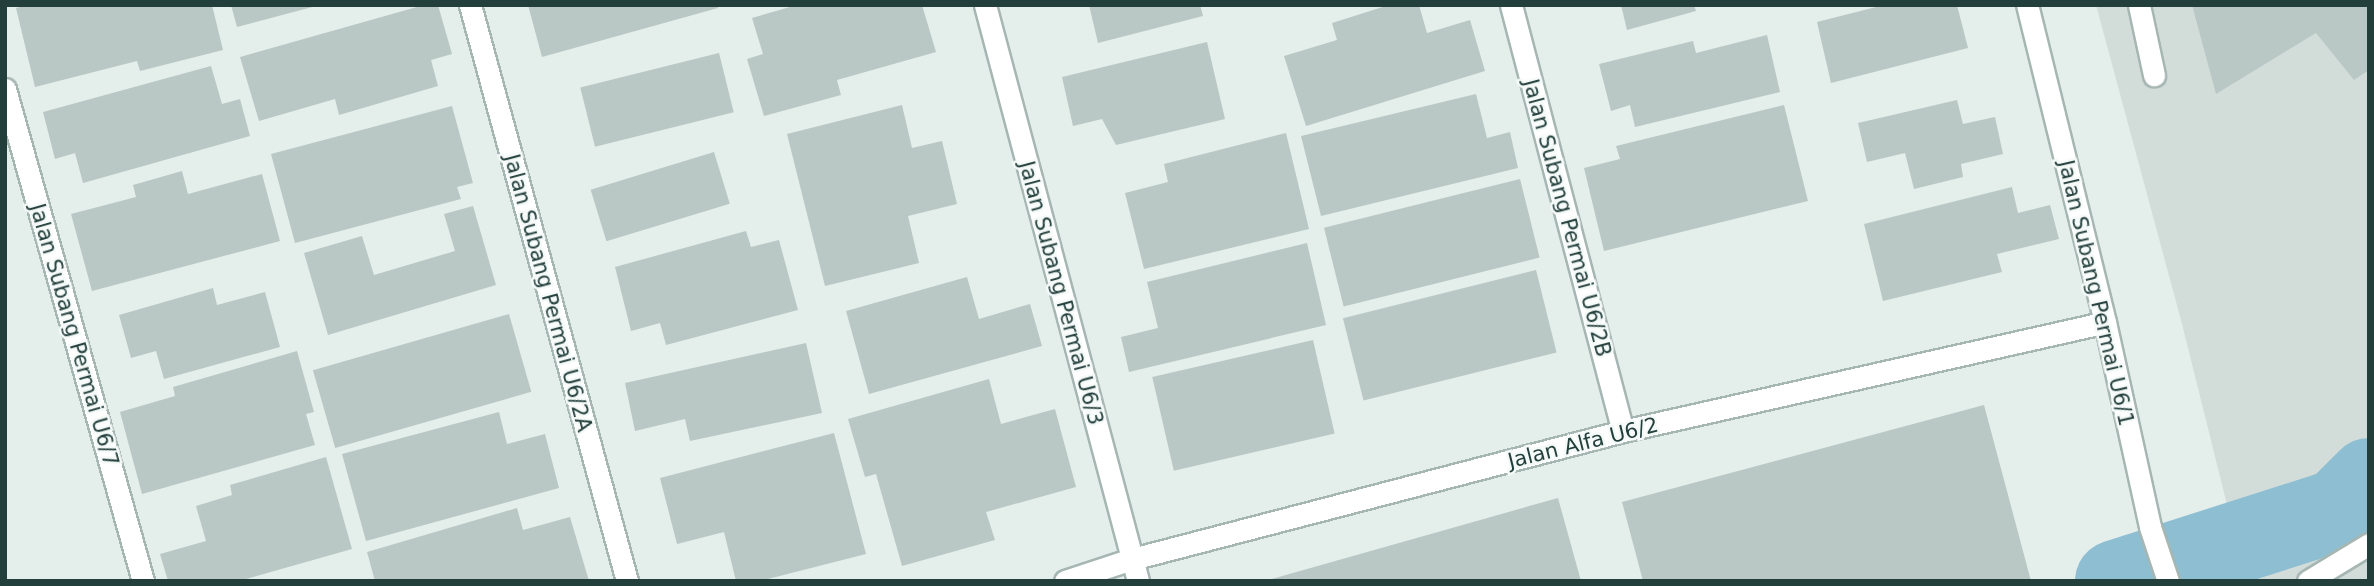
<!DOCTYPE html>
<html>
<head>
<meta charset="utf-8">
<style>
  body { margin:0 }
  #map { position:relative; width:2374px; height:586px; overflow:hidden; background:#e4eeeb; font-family:"DejaVu Sans",sans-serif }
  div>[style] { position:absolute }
  .built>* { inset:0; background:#d2ddda }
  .river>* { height:82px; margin:-41px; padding:0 41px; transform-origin:41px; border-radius:41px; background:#8dbed2 }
  .building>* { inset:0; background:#b9c8c4; transform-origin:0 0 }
  .roads { filter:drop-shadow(2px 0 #a6b6b3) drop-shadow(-2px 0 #a6b6b3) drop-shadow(0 2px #a6b6b3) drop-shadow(0 -2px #a6b6b3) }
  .lane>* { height:21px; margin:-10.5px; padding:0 10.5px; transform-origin:10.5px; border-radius:10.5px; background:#fff }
  .street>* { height:21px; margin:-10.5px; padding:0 10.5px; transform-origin:10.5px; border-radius:10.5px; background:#fff }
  span { translate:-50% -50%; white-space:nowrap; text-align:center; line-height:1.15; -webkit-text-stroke:5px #f5faf8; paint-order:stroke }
  .street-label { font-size:21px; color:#233f3c }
  .frame { position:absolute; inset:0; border:7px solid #233f3c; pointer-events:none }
</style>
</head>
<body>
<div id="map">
  <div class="built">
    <div style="clip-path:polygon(2096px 5px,2369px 5px,2369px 581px,2246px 581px,2182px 324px)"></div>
  </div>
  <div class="river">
    <div style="left:2116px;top:581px;width:233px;rotate:-17.7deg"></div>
    <div style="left:2338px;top:510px;width:44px;rotate:-45deg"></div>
  </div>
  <div class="building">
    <div style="clip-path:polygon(28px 5px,212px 5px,223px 50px,140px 71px,137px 61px,35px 87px,16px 8px)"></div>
    <div style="clip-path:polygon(231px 5px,316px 5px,316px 6px,237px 27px)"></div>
    <div style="clip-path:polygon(424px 5px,438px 5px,452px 54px,431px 60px,438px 86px,339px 115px,335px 99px,259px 121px,240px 57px)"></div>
    <div style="clip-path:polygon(528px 5px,717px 5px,718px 8px,542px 57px)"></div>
    <div style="clip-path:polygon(797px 5px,922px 5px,936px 52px,837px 80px,841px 95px,764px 116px,747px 59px,763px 54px,752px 18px)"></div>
    <div style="clip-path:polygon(1089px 5px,1200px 5px,1203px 16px,1098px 43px)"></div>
    <div style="clip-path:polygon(1389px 5px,1419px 5px,1427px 33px,1470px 20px,1485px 71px,1306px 126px,1284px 56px,1337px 40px,1332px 23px)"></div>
    <div style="clip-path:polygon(1621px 5px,1694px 5px,1696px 11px,1627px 30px)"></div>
    <div style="clip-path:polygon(1884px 5px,1957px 5px,1968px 48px,1831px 83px,1817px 22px)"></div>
    <div style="clip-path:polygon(2192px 5px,2369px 5px,2369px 70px,2354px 80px,2316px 33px,2216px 94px)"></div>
    <div style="clip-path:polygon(1767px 35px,1780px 92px,1635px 127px,1630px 105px,1611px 111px,1599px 64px,1693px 41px,1696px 53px)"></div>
    <div style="clip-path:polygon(1207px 42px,1225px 119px,1116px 145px,1102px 119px,1073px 126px,1062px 77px)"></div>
    <div style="left:719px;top:53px;width:61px;height:143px;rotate:76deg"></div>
    <div style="clip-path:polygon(211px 66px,222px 104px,240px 99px,250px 136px,83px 183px,75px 153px,55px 159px,43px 112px)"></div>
    <div style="clip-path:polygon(1476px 94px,1487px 138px,1510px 132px,1518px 168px,1321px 216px,1301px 136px)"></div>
    <div style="clip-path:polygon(1957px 100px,1963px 124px,1995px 117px,2003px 154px,1961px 164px,1963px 177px,1914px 189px,1905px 153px,1867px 162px,1858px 123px)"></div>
    <div style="clip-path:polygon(902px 105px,912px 148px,942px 141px,957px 204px,908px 216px,919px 263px,825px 286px,787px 134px)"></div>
    <div style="clip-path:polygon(1784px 105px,1808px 201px,1604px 251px,1584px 168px,1620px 159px,1616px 146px)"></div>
    <div style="clip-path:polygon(452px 106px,473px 183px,457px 187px,461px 199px,295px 243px,271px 154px)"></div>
    <div style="clip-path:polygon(1286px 133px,1309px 229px,1144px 269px,1125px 193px,1168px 182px,1164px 164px)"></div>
    <div style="left:714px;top:152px;width:54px;height:129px;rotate:73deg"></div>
    <div style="clip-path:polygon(182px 171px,188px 194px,262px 174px,280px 241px,92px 291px,71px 214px,136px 197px,133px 185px)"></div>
    <div style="left:1520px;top:179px;width:81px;height:202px;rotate:76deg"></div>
    <div style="clip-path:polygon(2012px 187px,2018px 213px,2050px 205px,2059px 239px,1997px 254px,2002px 272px,1883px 301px,1864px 224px)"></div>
    <div style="clip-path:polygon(473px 206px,496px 285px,328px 335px,304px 253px,362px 236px,374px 275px,455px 251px,444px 214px)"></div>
    <div style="clip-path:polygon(746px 231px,751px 247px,779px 240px,798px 310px,666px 345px,660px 323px,631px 331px,615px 267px)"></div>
    <div style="clip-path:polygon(1307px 243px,1326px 325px,1129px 372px,1121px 337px,1158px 328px,1147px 282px)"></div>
    <div style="left:1536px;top:270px;width:85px;height:199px;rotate:76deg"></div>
    <div style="clip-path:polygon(967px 277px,979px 319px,1030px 304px,1042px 346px,869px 394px,846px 311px)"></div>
    <div style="clip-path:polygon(213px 288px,217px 305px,265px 292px,280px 347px,164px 379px,156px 351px,131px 358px,119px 315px)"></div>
    <div style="left:509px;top:314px;width:81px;height:204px;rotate:74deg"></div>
    <div style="left:1313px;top:340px;width:96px;height:165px;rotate:77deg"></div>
    <div style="clip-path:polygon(806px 343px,822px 413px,690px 441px,685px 419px,635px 431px,625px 383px)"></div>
    <div style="clip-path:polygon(297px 351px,314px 412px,306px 414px,315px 445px,142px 494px,120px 412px,175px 396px,173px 387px)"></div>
    <div style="clip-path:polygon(989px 379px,1001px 424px,1055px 409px,1076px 487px,986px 512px,995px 540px,902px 566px,876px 474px,865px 477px,848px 419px)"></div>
    <div style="clip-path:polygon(1984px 405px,2031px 581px,1643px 581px,1622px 502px)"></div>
    <div style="clip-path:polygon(499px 412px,507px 444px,545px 434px,559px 488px,366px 541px,342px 454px)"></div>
    <div style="clip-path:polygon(834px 433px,866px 554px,760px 581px,736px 581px,724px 532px,677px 544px,660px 478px)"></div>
    <div style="clip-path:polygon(326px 457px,352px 549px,239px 581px,168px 581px,160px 554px,206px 541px,196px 506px,232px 495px,230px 485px)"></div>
    <div style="clip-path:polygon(1558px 498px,1581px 581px,1268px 581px,1268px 580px)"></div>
    <div style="clip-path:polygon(517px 508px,523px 530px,570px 517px,589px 581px,375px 581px,367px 552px)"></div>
  </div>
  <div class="roads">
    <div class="lane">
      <div style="left:2139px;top:5px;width:72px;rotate:77.9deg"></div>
      <div style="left:2105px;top:322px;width:210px;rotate:77.6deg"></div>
      <div style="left:2150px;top:527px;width:57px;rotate:71.6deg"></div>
      <div style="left:2308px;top:581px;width:71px;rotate:-31.2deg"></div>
    </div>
    <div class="street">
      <div style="left:470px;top:5px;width:597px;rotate:74.75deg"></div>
      <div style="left:985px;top:5px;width:596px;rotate:75.12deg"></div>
      <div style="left:1511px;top:5px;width:440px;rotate:75.3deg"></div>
      <div style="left:5px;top:89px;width:511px;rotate:74.33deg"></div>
      <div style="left:1065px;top:581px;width:71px;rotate:-18.2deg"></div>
      <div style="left:1132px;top:559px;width:507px;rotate:-14.61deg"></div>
      <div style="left:1623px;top:431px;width:494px;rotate:-12.7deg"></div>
      <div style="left:2105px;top:322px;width:326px;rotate:-103.8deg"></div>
    </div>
  </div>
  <div class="street-label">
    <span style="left:1567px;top:218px;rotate:75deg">Jalan Subang Permai U6/2B</span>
    <span style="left:548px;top:293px;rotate:75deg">Jalan Subang Permai U6/2A</span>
    <span style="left:1061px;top:293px;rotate:75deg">Jalan Subang Permai U6/3</span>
    <span style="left:2096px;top:293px;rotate:77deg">Jalan Subang Permai U6/1</span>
    <span style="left:74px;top:335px;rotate:74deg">Jalan Subang Permai U6/7</span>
    <span style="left:1583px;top:443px;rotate:-14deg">Jalan Alfa U6/2</span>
  </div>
  <div class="frame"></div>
</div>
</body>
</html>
